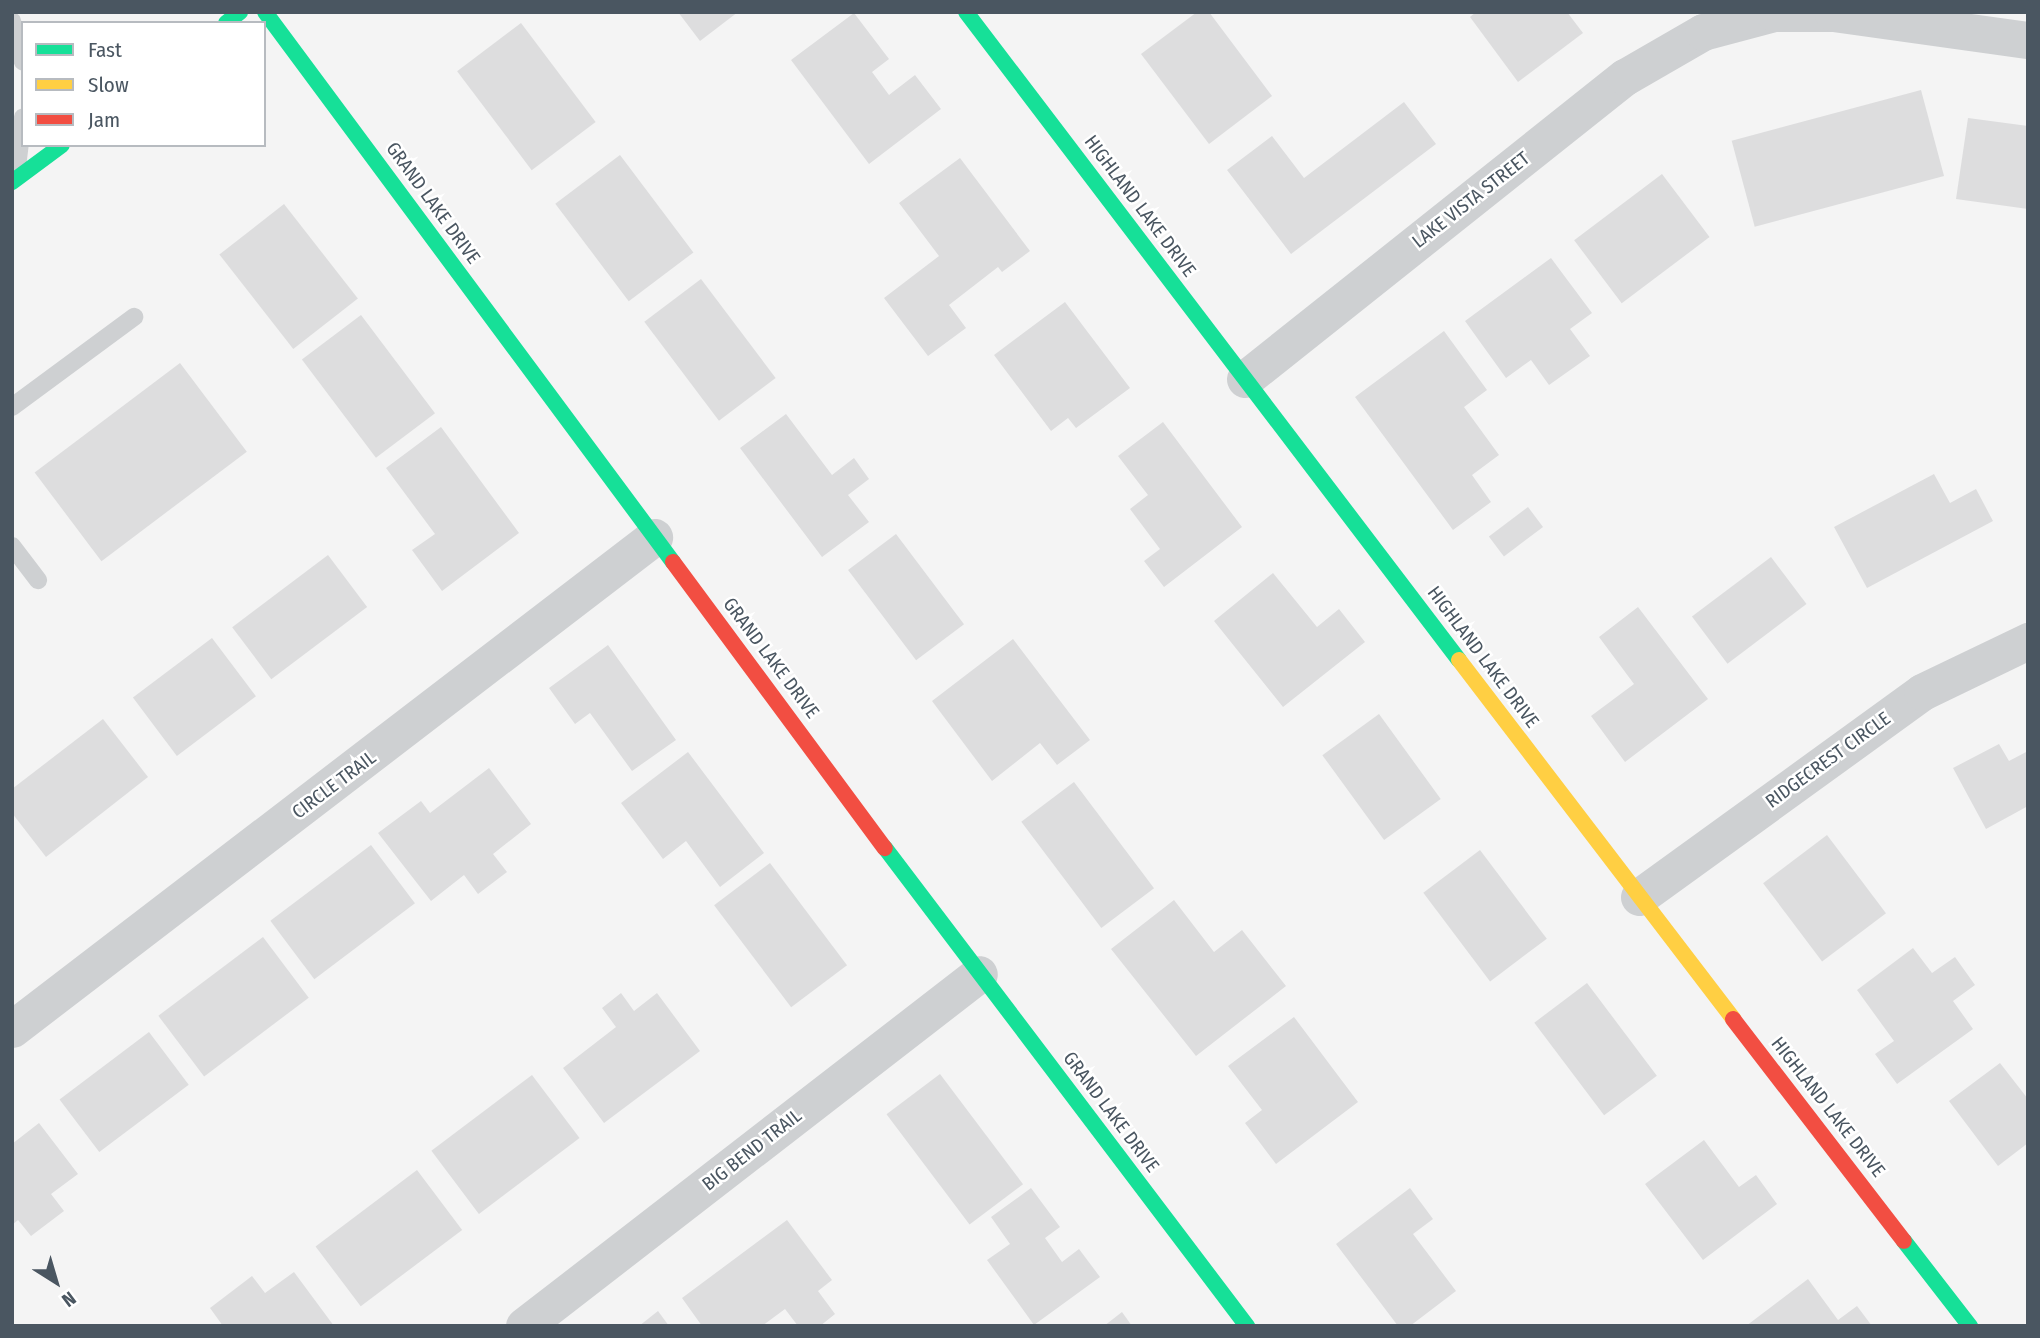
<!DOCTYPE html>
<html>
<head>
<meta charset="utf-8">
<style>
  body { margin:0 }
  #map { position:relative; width:2040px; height:1338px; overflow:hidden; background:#f4f4f4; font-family:"Fira Sans Condensed",sans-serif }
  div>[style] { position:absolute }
  .building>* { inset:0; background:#ddddde; transform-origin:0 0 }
  .lane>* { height:18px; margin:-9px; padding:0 9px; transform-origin:9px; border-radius:9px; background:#ced0d2 }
  .street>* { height:37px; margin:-18.5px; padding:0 18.5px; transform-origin:18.5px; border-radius:18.5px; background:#ced0d2 }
  .fast>* { height:16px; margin:-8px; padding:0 8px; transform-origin:8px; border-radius:8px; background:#16e098 }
  .slow>* { height:16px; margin:-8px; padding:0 8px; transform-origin:8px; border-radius:8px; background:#ffcf43 }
  .jam>* { height:16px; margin:-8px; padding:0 8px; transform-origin:8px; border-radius:8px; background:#f24e42 }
  span { translate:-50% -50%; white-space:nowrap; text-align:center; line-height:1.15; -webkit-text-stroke:5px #fff; paint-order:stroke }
  .street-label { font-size:19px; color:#4a5661 }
  .frame { position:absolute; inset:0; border:14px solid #4a5661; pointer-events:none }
  .legend { position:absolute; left:21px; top:21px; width:245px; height:126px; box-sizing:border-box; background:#fff; border:2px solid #b7bbc0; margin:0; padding:9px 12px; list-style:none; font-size:21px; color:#4a5661 }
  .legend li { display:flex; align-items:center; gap:14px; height:35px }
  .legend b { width:35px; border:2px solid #b7bbc0 }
  .north { position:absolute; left:21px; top:1247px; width:70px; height:70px; -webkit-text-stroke:5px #fff; paint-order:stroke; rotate:143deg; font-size:19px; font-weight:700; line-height:28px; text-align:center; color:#4a5661 }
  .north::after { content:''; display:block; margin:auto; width:24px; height:32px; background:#4a5661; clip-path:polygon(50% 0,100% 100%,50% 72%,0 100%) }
</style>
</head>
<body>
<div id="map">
  <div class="building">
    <div style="clip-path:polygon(678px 12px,738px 12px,700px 41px)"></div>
    <div style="clip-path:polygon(1197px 12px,1209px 12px,1272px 96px,1209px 144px,1141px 54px)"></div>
    <div style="clip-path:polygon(1476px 12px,1567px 12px,1583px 33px,1518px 82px,1470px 17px)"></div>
    <div style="clip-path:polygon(854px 13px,889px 59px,872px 72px,889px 95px,915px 75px,941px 109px,869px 164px,791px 60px)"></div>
    <div style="left:521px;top:23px;width:124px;height:80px;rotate:53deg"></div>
    <div style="left:1921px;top:90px;width:89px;height:196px;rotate:75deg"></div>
    <div style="clip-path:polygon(1404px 102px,1436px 144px,1291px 254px,1227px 170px,1272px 136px,1304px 178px)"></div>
    <div style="clip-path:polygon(1968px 118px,2028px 126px,2028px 209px,1956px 199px)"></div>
    <div style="left:620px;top:155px;width:122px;height:81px;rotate:53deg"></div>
    <div style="clip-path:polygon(960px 158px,1030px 251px,1002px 272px,998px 267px,949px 305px,966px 328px,928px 356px,884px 298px,939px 256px,899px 203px)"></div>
    <div style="left:1662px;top:174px;width:79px;height:110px;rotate:53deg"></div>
    <div style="left:284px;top:204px;width:120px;height:82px;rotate:52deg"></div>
    <div style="clip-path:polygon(1551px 258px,1592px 313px,1570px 329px,1590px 356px,1549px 385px,1531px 360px,1506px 378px,1465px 321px)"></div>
    <div style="left:701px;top:279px;width:124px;height:71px;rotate:53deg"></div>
    <div style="clip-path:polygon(1065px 302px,1130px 388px,1076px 428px,1068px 418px,1051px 431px,994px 355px)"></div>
    <div style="left:361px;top:315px;width:123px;height:74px;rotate:53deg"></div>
    <div style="clip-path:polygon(1444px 331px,1487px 390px,1464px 407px,1499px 455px,1472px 475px,1491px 502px,1453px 530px,1355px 397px)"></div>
    <div style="left:180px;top:363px;width:111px;height:182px;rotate:53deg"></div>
    <div style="clip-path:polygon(786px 414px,832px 475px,854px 458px,869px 479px,848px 495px,869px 522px,822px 557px,740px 448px)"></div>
    <div style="clip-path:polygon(1163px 422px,1242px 527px,1164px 587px,1144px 561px,1160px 549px,1130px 509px,1148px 495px,1118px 456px)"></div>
    <div style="clip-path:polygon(441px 427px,519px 533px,442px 591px,412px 550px,435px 534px,386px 468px)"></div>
    <div style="clip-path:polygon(1934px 474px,1950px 503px,1976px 489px,1993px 521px,1867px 588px,1834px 527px)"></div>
    <div style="left:1528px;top:507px;width:25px;height:49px;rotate:53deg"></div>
    <div style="left:896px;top:534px;width:113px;height:60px;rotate:53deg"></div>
    <div style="left:328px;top:555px;width:65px;height:120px;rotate:53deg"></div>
    <div style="left:1771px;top:557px;width:59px;height:99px;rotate:53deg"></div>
    <div style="clip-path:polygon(1273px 573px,1317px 627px,1339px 609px,1365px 642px,1283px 707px,1214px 621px)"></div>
    <div style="clip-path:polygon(1638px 607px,1708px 699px,1625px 762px,1591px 716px,1634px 684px,1599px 637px)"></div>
    <div style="left:212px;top:638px;width:73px;height:99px;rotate:53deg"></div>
    <div style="clip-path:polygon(1013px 639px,1090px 740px,1057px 765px,1040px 743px,992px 781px,932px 701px)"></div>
    <div style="clip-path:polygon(608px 645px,676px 740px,632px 771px,590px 713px,575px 724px,549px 688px)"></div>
    <div style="left:1379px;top:714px;width:105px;height:70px;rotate:54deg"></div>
    <div style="clip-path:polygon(103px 719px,148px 777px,46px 857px,12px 813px,12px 789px)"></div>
    <div style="clip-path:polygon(1999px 744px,2009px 761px,2028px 751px,2028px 806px,1986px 829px,1953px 768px)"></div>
    <div style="clip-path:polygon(688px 752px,764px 853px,720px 887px,686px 841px,663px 859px,621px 803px)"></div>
    <div style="clip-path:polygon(489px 768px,531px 824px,493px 854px,507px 872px,478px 894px,464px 875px,431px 901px,378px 833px,421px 801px,430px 813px)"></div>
    <div style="left:1074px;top:782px;width:133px;height:66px;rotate:53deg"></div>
    <div style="left:1827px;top:835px;width:98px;height:80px;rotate:53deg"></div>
    <div style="left:371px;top:845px;width:73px;height:126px;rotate:53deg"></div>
    <div style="left:1480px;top:850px;width:111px;height:71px;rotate:53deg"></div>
    <div style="left:770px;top:863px;width:128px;height:70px;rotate:53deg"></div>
    <div style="clip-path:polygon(1174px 900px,1214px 952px,1242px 930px,1286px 986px,1196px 1056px,1111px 949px)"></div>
    <div style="left:263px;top:937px;width:76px;height:131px;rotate:53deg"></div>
    <div style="clip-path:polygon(1913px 948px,1932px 973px,1955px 957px,1975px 985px,1953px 1001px,1973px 1029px,1897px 1084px,1875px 1054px,1894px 1041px,1857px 990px)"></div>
    <div style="left:1587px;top:983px;width:116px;height:66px;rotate:53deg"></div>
    <div style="clip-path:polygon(621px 993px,634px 1011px,657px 993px,700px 1051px,604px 1123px,563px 1068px,616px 1027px,602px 1008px)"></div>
    <div style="clip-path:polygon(1294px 1017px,1358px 1102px,1276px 1164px,1245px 1123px,1262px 1110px,1228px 1066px)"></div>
    <div style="left:149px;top:1032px;width:66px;height:112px;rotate:53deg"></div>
    <div style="clip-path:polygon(2000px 1063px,2028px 1099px,2028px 1143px,1998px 1166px,1949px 1101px)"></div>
    <div style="left:940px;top:1074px;width:138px;height:67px;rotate:53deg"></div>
    <div style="left:532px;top:1075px;width:79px;height:126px;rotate:53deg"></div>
    <div style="clip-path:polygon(39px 1123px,78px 1174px,51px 1194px,64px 1211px,31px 1236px,18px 1220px,12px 1225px,12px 1144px)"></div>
    <div style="clip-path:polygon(1704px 1140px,1739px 1187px,1756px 1175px,1777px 1204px,1703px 1260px,1645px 1184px)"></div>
    <div style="left:417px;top:1170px;width:75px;height:127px;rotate:53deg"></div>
    <div style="clip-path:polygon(1031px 1188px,1060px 1227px,1045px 1238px,1062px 1262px,1079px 1249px,1100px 1277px,1034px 1325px,987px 1260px,1010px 1244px,991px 1217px)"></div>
    <div style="clip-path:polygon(1410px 1188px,1433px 1219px,1413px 1234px,1456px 1291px,1410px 1326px,1398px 1326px,1336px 1244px)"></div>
    <div style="clip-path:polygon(787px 1220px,832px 1280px,818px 1291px,835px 1314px,820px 1326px,798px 1326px,785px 1309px,762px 1326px,702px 1326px,682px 1298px)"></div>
    <div style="clip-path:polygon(294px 1272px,334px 1326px,223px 1326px,210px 1308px,252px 1276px,265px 1293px)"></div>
    <div style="clip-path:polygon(1808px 1279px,1838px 1320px,1857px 1306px,1872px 1326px,1746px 1326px)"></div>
    <div style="clip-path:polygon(658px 1311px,669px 1326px,639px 1326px)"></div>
    <div style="clip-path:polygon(1122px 1312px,1132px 1326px,1104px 1326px)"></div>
  </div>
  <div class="lane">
    <div style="left:12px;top:21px;width:42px;rotate:75deg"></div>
    <div style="left:16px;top:176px;width:59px;rotate:-83.2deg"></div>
    <div style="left:12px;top:407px;width:152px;rotate:-36.4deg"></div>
    <div style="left:12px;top:546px;width:43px;rotate:52.6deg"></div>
  </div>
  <div class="street">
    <div style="left:1245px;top:379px;width:485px;rotate:-38.5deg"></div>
    <div style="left:1625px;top:77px;width:90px;rotate:-30deg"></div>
    <div style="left:1703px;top:32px;width:73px;rotate:-15deg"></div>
    <div style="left:1774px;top:13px;width:59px"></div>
    <div style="left:1833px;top:13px;width:197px;rotate:7.9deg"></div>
    <div style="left:1639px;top:897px;width:349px;rotate:-35.9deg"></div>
    <div style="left:1922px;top:692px;width:118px;rotate:-25.7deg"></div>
    <div style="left:12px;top:1029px;width:809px;rotate:-37.46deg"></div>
    <div style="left:524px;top:1326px;width:575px;rotate:-37.73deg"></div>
  </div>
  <div class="fast">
    <div style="left:265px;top:12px;width:685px;rotate:53.43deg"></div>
    <div style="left:966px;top:12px;width:814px;rotate:52.74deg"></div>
    <div style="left:226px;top:23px;width:18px;rotate:-38deg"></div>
    <div style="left:12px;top:182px;width:62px;rotate:-36.5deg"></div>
    <div style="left:885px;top:848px;width:600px;rotate:52.86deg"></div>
    <div style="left:1904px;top:1241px;width:108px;rotate:52.2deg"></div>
  </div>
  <div class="slow">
    <div style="left:1459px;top:660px;width:452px;rotate:52.6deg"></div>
  </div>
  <div class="jam">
    <div style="left:673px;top:562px;width:356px;rotate:53.5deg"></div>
    <div style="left:1733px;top:1019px;width:280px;rotate:52.4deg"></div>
  </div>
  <div class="street-label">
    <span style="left:1471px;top:200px;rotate:-38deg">LAKE VISTA STREET</span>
    <span style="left:433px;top:203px;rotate:54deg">GRAND LAKE DRIVE</span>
    <span style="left:1140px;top:206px;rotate:53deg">HIGHLAND LAKE DRIVE</span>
    <span style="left:1483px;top:657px;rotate:53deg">HIGHLAND LAKE DRIVE</span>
    <span style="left:771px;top:658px;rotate:53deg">GRAND LAKE DRIVE</span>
    <span style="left:1828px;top:760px;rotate:-36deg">RIDGECREST CIRCLE</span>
    <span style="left:334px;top:785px;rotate:-37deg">CIRCLE TRAIL</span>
    <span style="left:1828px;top:1107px;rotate:52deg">HIGHLAND LAKE DRIVE</span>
    <span style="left:1111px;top:1112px;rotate:53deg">GRAND LAKE DRIVE</span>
    <span style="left:752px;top:1150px;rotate:-38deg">BIG BEND TRAIL</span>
  </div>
  <div class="frame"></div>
  <ul class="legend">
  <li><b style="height:9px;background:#16e098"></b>Fast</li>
  <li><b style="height:9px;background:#ffcf43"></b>Slow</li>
  <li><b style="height:9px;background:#f24e42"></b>Jam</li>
  </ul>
  <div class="north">N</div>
</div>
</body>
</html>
